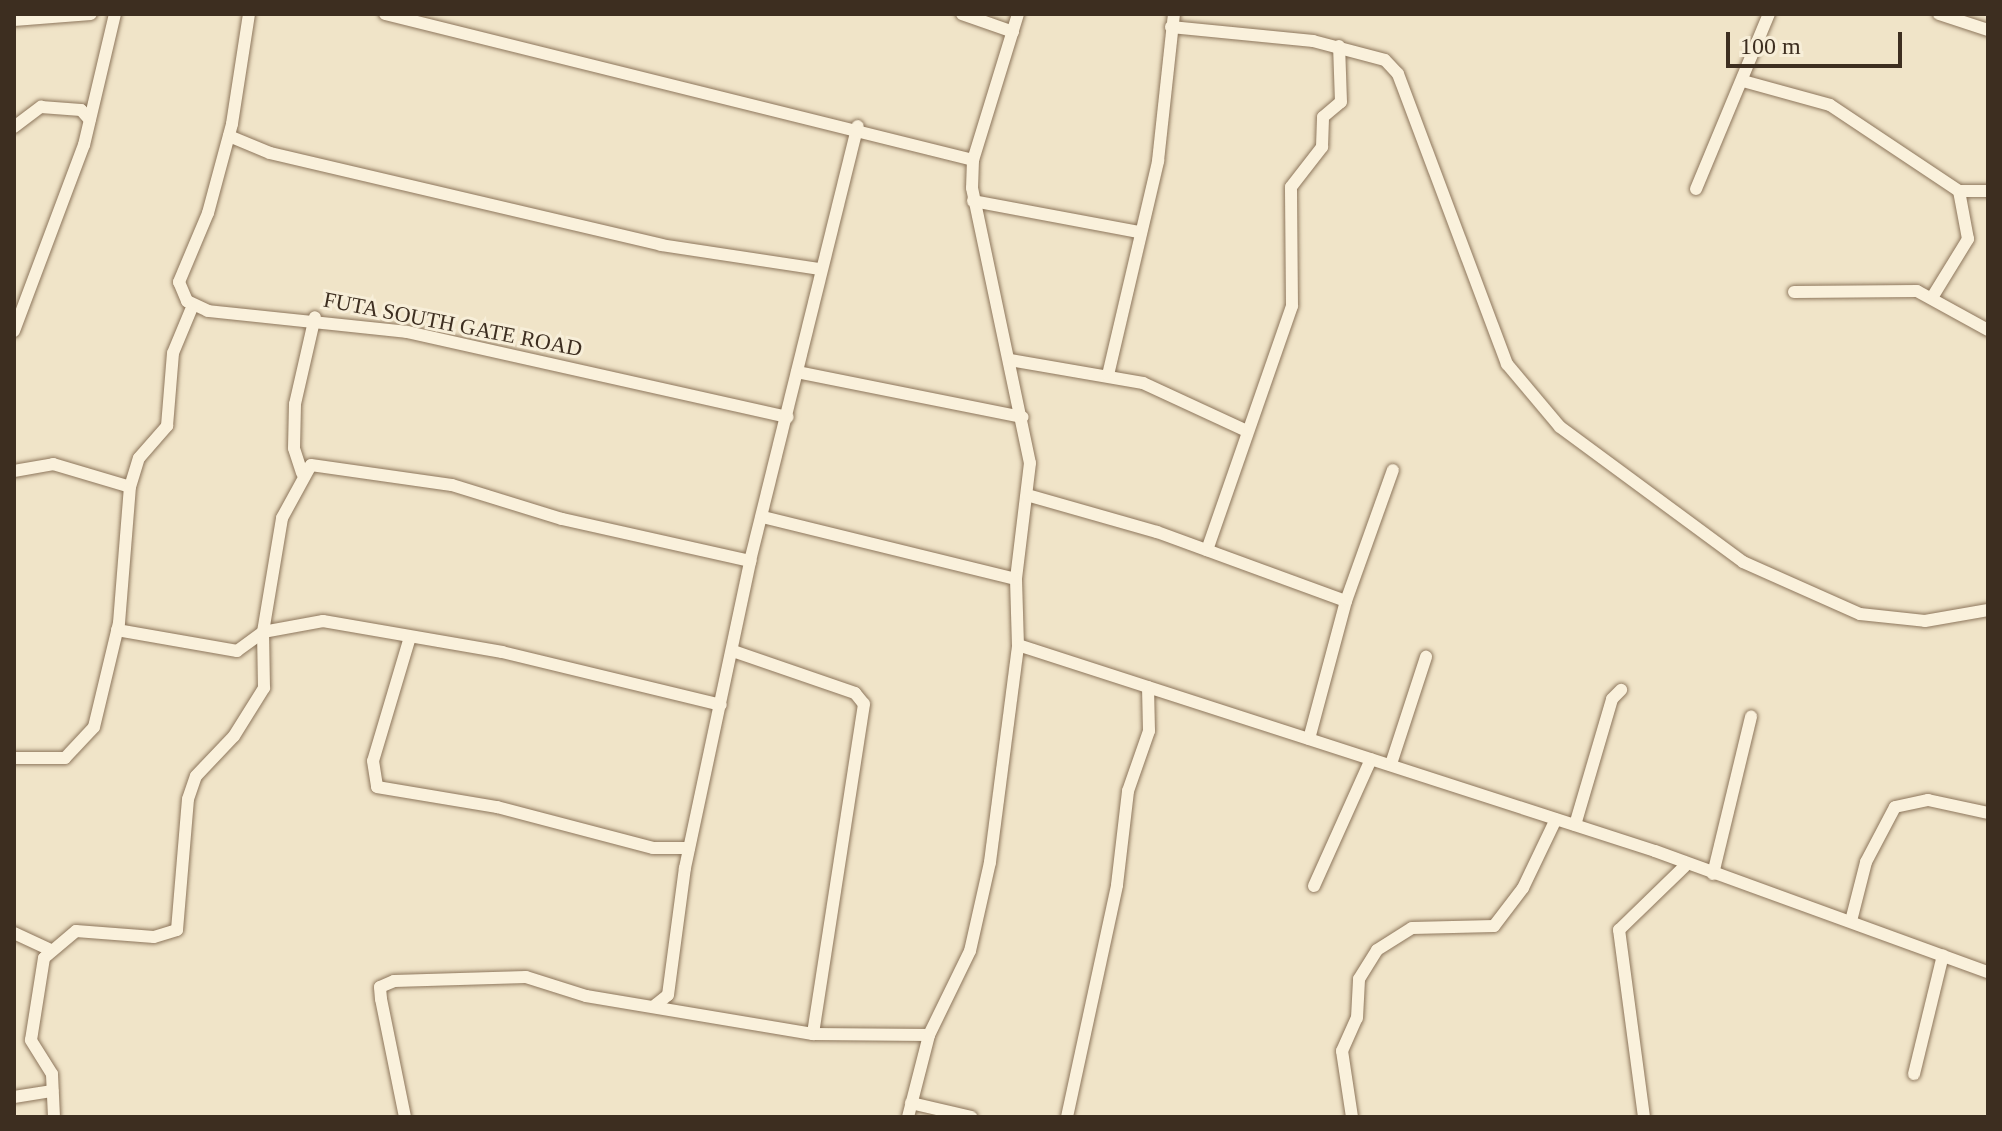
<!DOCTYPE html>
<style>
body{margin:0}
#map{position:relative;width:2002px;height:1131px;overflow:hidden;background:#f0e4c8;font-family:"Times New Roman",serif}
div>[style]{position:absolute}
.roads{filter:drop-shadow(0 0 2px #8d765c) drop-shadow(0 0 2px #8d765c)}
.minor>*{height:12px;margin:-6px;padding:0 6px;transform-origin:6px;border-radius:6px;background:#faf1dc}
span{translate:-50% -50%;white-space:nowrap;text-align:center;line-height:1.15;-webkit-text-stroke:6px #f7eed8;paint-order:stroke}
.street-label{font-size:22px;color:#3d2e20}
.frame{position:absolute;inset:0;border:16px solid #3d2e20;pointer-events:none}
.scale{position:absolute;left:1726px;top:32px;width:176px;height:36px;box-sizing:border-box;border:4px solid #3d2e20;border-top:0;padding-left:10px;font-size:24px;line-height:28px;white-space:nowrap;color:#3d2e20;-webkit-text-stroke:6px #f7eed8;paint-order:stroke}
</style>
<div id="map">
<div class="roads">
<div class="minor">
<div style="left:249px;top:14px;width:111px;rotate:98.8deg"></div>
<div style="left:232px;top:124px;width:92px;rotate:105.1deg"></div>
<div style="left:208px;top:213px;width:75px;rotate:112.8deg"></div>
<div style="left:179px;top:282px;width:21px;rotate:67deg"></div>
<div style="left:187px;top:301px;width:23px;rotate:25deg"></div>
<div style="left:208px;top:311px;width:200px;rotate:6deg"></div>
<div style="left:407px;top:332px;width:390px;rotate:12.6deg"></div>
<div style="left:385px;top:14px;width:606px;rotate:13.94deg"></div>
<div style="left:962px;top:14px;width:54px;rotate:19.4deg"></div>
<div style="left:1018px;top:14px;width:153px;rotate:107.1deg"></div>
<div style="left:973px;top:160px;width:28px;rotate:92deg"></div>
<div style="left:972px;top:188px;width:281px;rotate:78.1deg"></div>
<div style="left:1030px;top:463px;width:117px;rotate:96.9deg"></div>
<div style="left:1016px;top:579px;width:66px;rotate:88.3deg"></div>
<div style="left:1018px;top:645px;width:669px;rotate:17.92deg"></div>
<div style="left:1655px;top:851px;width:354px;rotate:20deg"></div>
<div style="left:1939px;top:14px;width:52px;rotate:18.1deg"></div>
<div style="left:14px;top:20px;width:77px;rotate:-4.5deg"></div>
<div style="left:1171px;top:27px;width:143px;rotate:5.6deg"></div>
<div style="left:1313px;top:41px;width:74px;rotate:14.8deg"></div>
<div style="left:1385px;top:60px;width:19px;rotate:47deg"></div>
<div style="left:1398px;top:74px;width:310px;rotate:69.4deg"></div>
<div style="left:1507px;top:364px;width:82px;rotate:49.9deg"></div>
<div style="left:1560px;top:427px;width:227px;rotate:36.4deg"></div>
<div style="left:1743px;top:562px;width:128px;rotate:24deg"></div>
<div style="left:1860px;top:614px;width:65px;rotate:6.1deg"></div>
<div style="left:1925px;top:621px;width:64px;rotate:-9.9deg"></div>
<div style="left:1743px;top:81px;width:90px;rotate:15.4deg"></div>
<div style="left:1830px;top:105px;width:155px;rotate:33.7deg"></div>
<div style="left:1959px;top:191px;width:29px"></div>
<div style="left:14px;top:127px;width:34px;rotate:-37deg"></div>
<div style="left:41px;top:107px;width:40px;rotate:4.3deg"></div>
<div style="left:81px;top:110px;width:13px;rotate:48deg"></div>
<div style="left:229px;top:136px;width:44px;rotate:22.5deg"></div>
<div style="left:270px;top:153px;width:402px;rotate:13.2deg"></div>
<div style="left:661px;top:245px;width:160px;rotate:8.6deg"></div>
<div style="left:1696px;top:189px;width:190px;rotate:-67.4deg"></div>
<div style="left:973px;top:201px;width:168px;rotate:10.6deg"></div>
<div style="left:1794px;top:292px;width:123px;rotate:-0.5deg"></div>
<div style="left:1917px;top:291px;width:81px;rotate:28.8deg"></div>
<div style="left:1933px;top:296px;width:67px;rotate:-58.4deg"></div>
<div style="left:1968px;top:239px;width:49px;rotate:-100.6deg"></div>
<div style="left:14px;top:331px;width:199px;rotate:-69.4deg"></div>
<div style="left:84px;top:145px;width:135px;rotate:-76.7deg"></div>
<div style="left:1010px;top:360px;width:135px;rotate:9.8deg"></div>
<div style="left:1143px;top:383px;width:115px;rotate:24.8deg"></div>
<div style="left:797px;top:372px;width:230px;rotate:11.3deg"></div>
<div style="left:1108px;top:375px;width:220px;rotate:-76.8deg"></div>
<div style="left:1158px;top:161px;width:148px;rotate:-83.8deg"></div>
<div style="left:14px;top:471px;width:40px;rotate:-10deg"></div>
<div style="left:53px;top:464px;width:80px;rotate:16.6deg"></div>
<div style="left:302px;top:473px;width:26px;rotate:-108deg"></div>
<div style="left:294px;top:448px;width:44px;rotate:-88.7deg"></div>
<div style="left:295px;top:404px;width:89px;rotate:-77.1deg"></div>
<div style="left:1027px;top:495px;width:135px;rotate:15.9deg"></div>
<div style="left:1157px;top:532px;width:201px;rotate:20.1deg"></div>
<div style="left:763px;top:517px;width:260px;rotate:13.8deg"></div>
<div style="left:1207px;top:550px;width:258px;rotate:-70.8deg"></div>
<div style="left:1292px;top:306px;width:119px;rotate:-90.5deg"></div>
<div style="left:1291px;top:187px;width:51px;rotate:-52.2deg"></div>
<div style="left:1322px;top:147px;width:30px;rotate:-88deg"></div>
<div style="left:1323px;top:117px;width:23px;rotate:-40deg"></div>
<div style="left:1341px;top:102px;width:56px;rotate:-92deg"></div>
<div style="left:117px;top:630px;width:122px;rotate:9.9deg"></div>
<div style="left:237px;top:651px;width:32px;rotate:-36deg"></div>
<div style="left:263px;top:632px;width:61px;rotate:-10.4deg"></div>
<div style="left:323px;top:621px;width:182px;rotate:9.8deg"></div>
<div style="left:502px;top:652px;width:225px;rotate:13.6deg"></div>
<div style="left:410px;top:637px;width:129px;rotate:106.6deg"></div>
<div style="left:373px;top:761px;width:26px;rotate:81deg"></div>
<div style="left:377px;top:787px;width:122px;rotate:9.5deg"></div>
<div style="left:497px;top:807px;width:161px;rotate:14.7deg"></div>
<div style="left:653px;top:848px;width:36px"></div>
<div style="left:733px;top:651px;width:129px;rotate:19deg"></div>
<div style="left:855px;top:693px;width:14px;rotate:51deg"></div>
<div style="left:864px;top:704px;width:334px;rotate:98.8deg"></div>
<div style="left:1309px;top:739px;width:143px;rotate:-75deg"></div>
<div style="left:1346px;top:601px;width:139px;rotate:-70.3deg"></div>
<div style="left:14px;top:758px;width:51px"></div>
<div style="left:65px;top:758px;width:42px;rotate:-46.9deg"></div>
<div style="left:94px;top:727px;width:107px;rotate:-76.5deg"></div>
<div style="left:119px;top:623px;width:136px;rotate:-85.4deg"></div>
<div style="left:130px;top:487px;width:30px;rotate:-73deg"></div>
<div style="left:139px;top:458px;width:43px;rotate:-48.8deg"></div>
<div style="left:167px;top:426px;width:73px;rotate:-85.3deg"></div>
<div style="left:173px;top:353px;width:52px;rotate:-67.4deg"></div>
<div style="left:1391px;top:764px;width:113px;rotate:-71.9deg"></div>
<div style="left:1575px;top:825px;width:131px;rotate:-73.6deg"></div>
<div style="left:1612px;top:699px;width:13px;rotate:-45deg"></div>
<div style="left:1713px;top:874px;width:162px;rotate:-76.4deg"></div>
<div style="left:1314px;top:886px;width:139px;rotate:-65.8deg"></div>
<div style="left:1851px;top:921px;width:61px;rotate:-75.7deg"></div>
<div style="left:1866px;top:862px;width:62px;rotate:-62.2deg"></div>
<div style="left:1895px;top:807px;width:34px;rotate:-12deg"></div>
<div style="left:1928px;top:800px;width:61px;rotate:12.2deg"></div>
<div style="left:14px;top:933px;width:38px;rotate:25deg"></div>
<div style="left:653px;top:1007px;width:19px;rotate:-39deg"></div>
<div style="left:668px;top:995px;width:128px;rotate:-82.4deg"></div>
<div style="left:685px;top:868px;width:314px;rotate:-78deg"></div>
<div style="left:750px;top:561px;width:448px;rotate:-76.1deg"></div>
<div style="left:1914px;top:1074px;width:122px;rotate:-76.3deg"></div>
<div style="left:14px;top:1097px;width:39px;rotate:-9deg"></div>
<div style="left:911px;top:1103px;width:62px;rotate:13.1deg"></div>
<div style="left:54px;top:1117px;width:43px;rotate:-92.7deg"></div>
<div style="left:52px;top:1074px;width:40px;rotate:-122deg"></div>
<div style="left:31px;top:1040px;width:83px;rotate:-81deg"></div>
<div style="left:44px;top:958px;width:42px;rotate:-40.2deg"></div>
<div style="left:76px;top:931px;width:78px;rotate:4.4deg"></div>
<div style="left:154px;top:937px;width:24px;rotate:-17deg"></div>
<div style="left:177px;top:930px;width:131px;rotate:-85.2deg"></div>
<div style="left:188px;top:799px;width:24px;rotate:-71deg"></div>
<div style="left:196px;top:776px;width:55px;rotate:-46.5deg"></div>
<div style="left:234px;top:736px;width:57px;rotate:-58deg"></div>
<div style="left:264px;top:688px;width:56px;rotate:-91deg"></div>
<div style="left:263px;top:632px;width:116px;rotate:-80.5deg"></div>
<div style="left:282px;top:518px;width:60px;rotate:-61.3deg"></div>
<div style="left:311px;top:465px;width:142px;rotate:8.1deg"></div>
<div style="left:452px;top:485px;width:115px;rotate:17.2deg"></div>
<div style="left:562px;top:519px;width:193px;rotate:12.6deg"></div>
<div style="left:405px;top:1117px;width:120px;rotate:-101.5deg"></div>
<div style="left:381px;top:999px;width:12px;rotate:-95deg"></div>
<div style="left:380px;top:987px;width:15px;rotate:-23deg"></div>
<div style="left:394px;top:981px;width:132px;rotate:-1.7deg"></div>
<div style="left:526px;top:977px;width:63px;rotate:17.6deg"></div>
<div style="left:586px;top:996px;width:230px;rotate:9.5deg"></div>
<div style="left:813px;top:1034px;width:116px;rotate:0.5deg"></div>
<div style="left:908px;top:1117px;width:85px;rotate:-75.6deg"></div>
<div style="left:929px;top:1035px;width:93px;rotate:-64deg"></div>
<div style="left:970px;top:951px;width:91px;rotate:-77.3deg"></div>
<div style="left:990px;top:862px;width:219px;rotate:-82.6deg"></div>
<div style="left:1067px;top:1117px;width:237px;rotate:-77.8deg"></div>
<div style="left:1117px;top:885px;width:95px;rotate:-83.3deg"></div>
<div style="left:1128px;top:791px;width:64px;rotate:-70.7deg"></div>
<div style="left:1149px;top:731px;width:44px;rotate:-91.3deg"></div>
<div style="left:1352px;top:1117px;width:67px;rotate:-98.6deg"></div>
<div style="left:1342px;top:1051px;width:36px;rotate:-66deg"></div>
<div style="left:1357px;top:1018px;width:39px;rotate:-87deg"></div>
<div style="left:1359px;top:979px;width:34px;rotate:-58deg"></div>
<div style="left:1377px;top:950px;width:41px;rotate:-32.2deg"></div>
<div style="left:1412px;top:928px;width:82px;rotate:-1.4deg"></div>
<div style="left:1494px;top:926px;width:48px;rotate:-52.7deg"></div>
<div style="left:1523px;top:888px;width:76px;rotate:-64.4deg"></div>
<div style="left:1644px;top:1117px;width:189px;rotate:-97.6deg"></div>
<div style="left:1619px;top:930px;width:91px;rotate:-44.1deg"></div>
</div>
</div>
<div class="street-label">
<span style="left:453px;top:324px;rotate:11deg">FUTA SOUTH GATE ROAD</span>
</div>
<div class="frame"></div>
<div class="scale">100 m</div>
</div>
